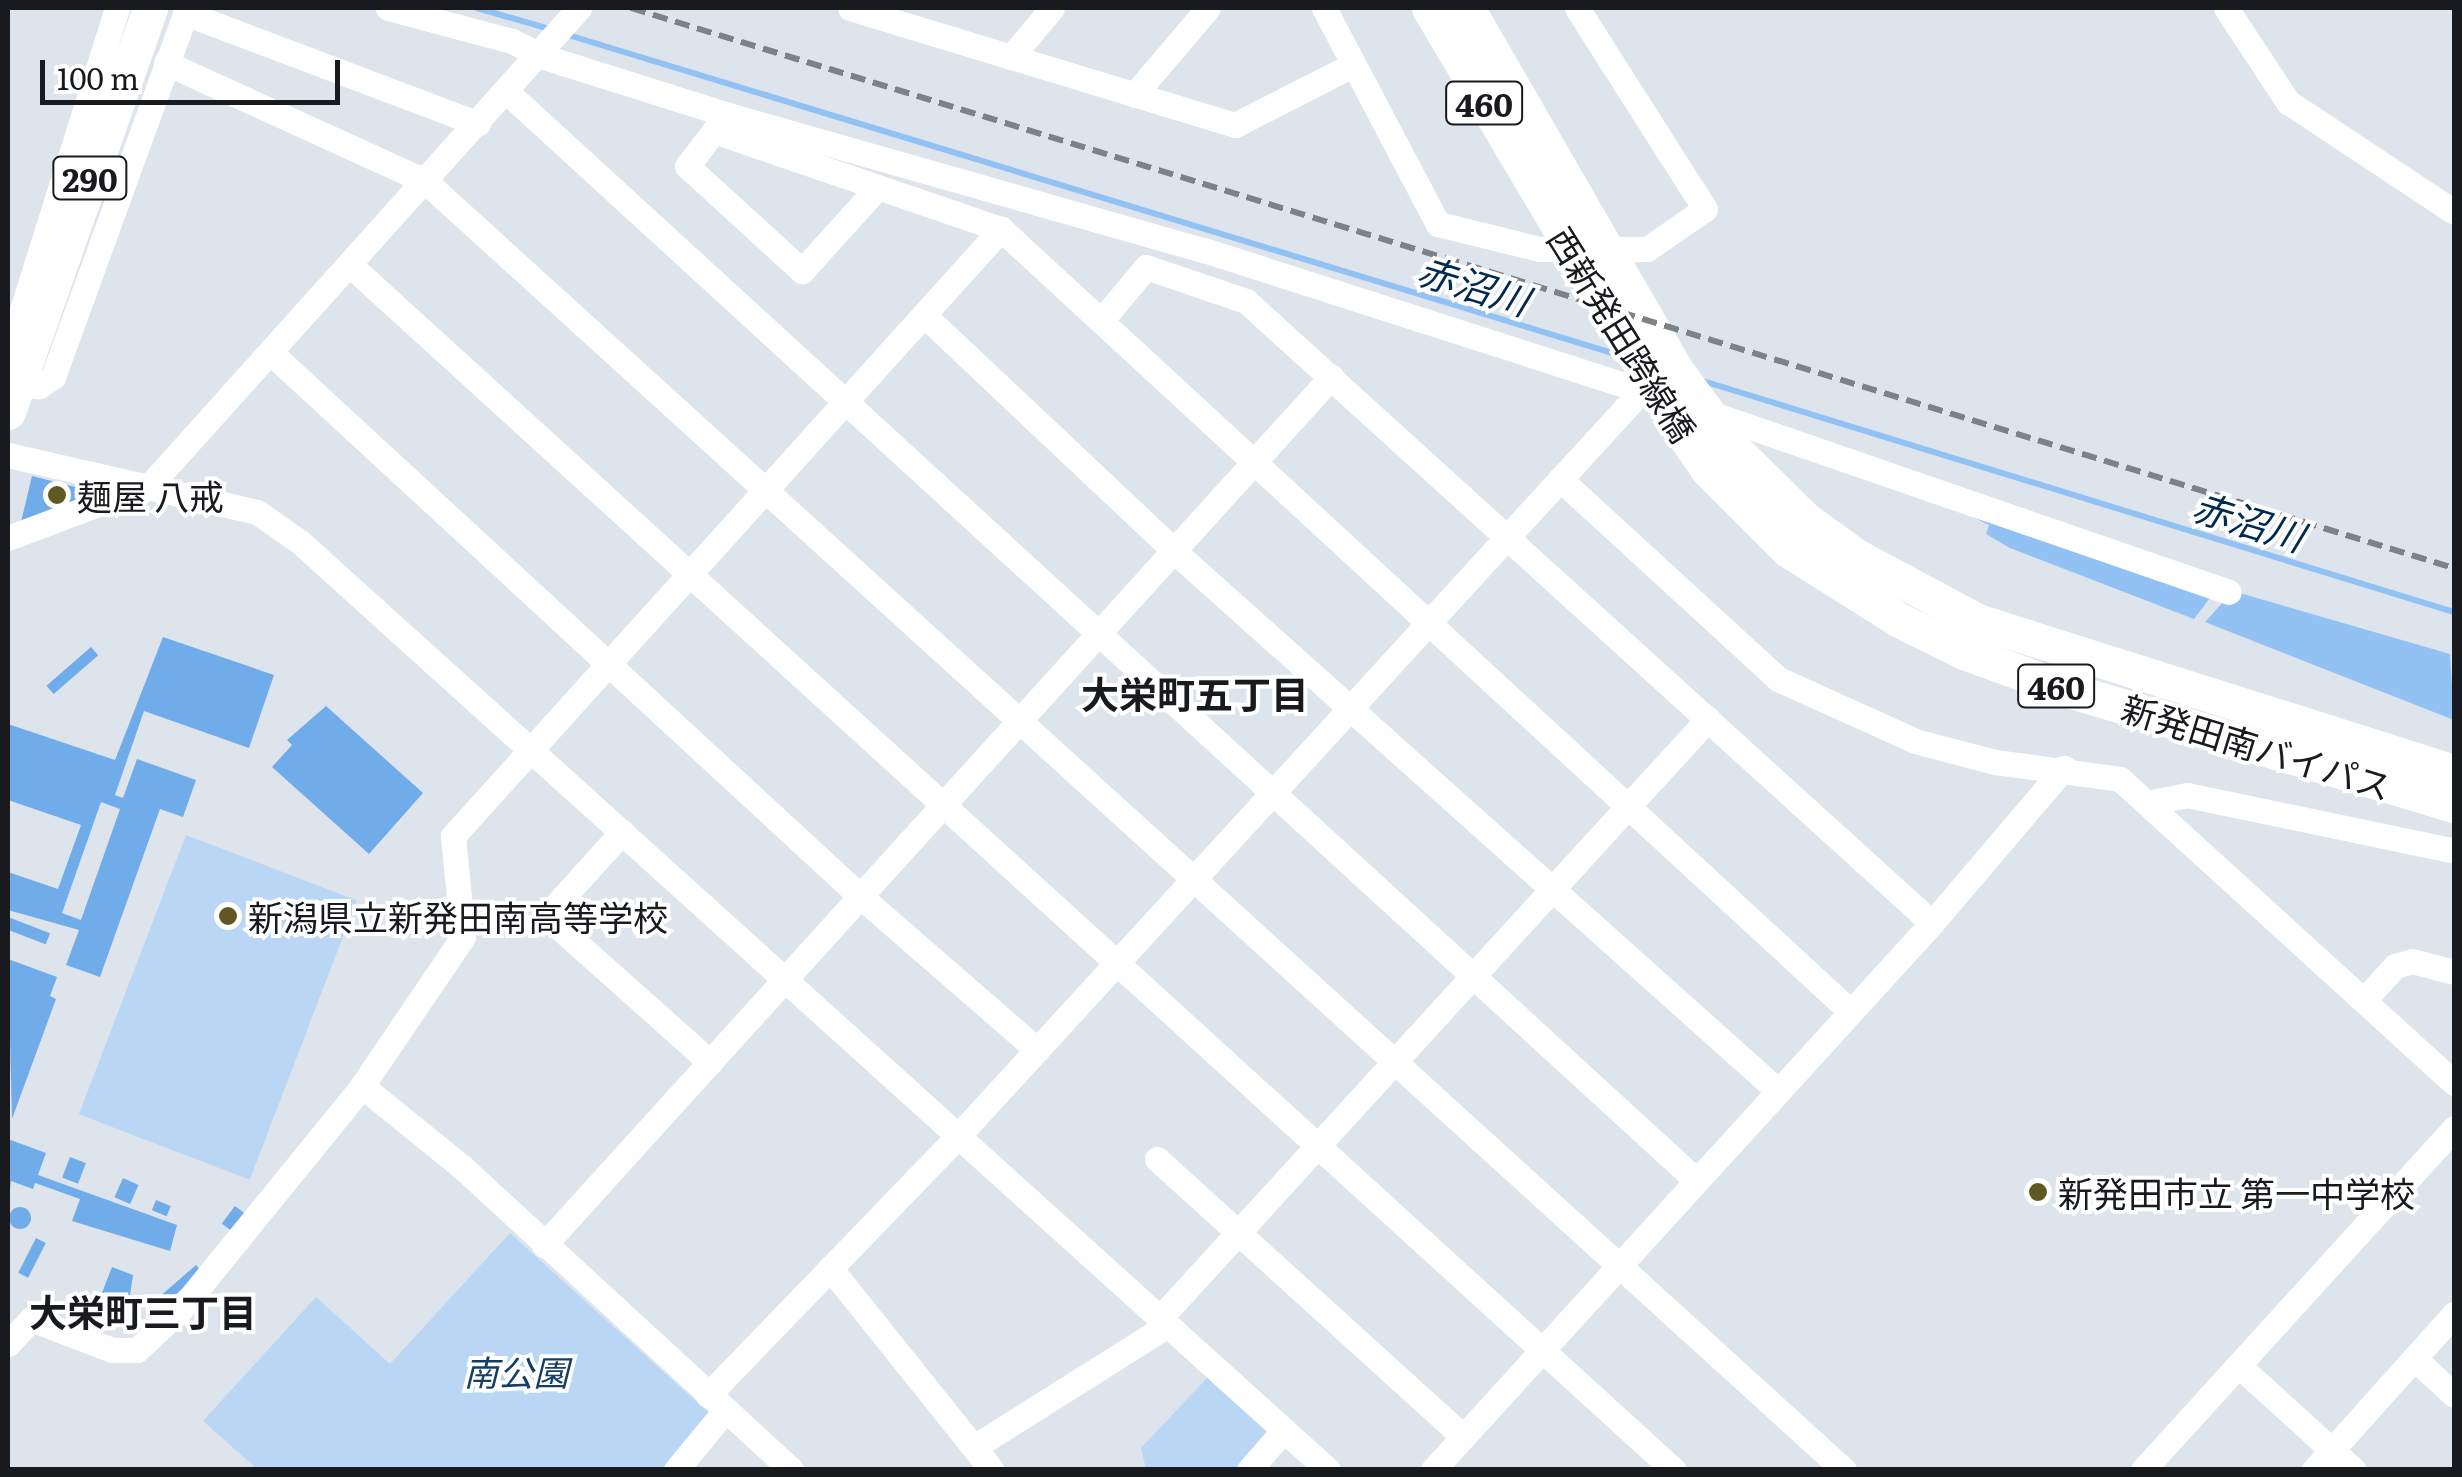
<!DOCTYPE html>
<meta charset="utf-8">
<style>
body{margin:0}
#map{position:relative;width:2462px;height:1477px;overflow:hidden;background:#dde4ec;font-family:Literata,"Noto Sans JP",serif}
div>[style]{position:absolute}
.green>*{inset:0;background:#bad6f5;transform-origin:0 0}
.water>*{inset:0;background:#92c2f4}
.stream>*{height:6px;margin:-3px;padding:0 3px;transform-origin:3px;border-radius:3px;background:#92c2f4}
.building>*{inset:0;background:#70acea;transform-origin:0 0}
.round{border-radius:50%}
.minor>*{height:25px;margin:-12.5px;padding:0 12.5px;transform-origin:12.5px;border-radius:12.5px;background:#fff}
.highway>*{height:35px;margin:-17.5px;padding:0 17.5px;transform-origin:17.5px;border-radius:17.5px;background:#fff}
.rail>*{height:6px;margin-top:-3px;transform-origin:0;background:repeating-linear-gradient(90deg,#7d8287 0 15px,transparent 0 23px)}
.dots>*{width:28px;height:28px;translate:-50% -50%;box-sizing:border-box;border:5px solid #fff;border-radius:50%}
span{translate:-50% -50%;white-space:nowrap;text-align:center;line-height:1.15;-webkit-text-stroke:8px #fff;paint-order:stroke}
.shield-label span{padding:2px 8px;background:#fff;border:2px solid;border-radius:8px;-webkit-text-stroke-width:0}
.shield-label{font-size:32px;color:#181a1d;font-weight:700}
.street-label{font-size:35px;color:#181a1d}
.poi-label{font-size:35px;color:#181a1d}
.left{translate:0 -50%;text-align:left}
.park-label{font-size:35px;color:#133e66;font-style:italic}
.water-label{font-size:38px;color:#002b51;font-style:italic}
.neighbourhood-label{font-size:38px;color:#181a1d;font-weight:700}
.frame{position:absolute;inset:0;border:10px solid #181a1d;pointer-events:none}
.scale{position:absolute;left:40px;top:60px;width:300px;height:45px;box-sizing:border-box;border:5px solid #181a1d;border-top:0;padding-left:12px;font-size:30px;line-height:35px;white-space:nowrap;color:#181a1d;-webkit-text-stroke:8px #fff;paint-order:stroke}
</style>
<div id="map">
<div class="green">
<div style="left:186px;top:835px;width:183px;height:299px;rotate:21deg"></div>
<div style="clip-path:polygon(510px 1233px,711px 1415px,661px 1470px,257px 1469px,203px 1421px,316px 1297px,390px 1364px)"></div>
<div style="clip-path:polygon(1208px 1377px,1273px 1433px,1241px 1469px,1146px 1469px,1141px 1448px)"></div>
</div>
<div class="water">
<div style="clip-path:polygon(1959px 510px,2216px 590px,2194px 619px,2010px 548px,1986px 534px,1989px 525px)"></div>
<div style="clip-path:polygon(2233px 591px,2450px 654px,2454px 720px,2205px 622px)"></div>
</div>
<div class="stream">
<div style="left:477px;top:8px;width:79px;rotate:16.1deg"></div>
<div style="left:565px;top:34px;width:1102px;rotate:16.94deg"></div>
<div style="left:1703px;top:381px;width:786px;rotate:17.1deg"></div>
</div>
<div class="building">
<div style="clip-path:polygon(32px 476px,87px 490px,85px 500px,21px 522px)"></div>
<div style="clip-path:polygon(evenodd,163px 637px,274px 675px,249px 748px,144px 711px,115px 795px,123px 798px,137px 759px,196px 780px,183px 817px,160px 809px,100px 977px,66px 965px,79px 930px,8px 910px,8px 872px,58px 889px,81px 825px,8px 800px,8px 724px,115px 760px,163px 637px,101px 802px,120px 809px,81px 920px,62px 913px,101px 802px)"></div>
<div style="left:91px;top:647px;width:11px;height:59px;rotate:49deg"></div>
<div style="clip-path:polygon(326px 706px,423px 793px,369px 854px,272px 767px,292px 745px,287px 740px)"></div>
<div style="left:8px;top:917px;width:45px;height:12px;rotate:21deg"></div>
<div style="clip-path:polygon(8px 959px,57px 977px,50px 996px,56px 999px,12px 1119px)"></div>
<div style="clip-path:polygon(8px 1139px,46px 1153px,38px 1175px,177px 1225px,170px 1251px,72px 1221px,80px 1199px,35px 1183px,33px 1189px,11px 1181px,8px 1204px)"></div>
<div style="left:70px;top:1157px;width:17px;height:22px;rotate:21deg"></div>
<div style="left:123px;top:1178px;width:17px;height:21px;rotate:24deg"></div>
<div style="left:156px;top:1200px;width:16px;height:11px;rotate:22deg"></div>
<div style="left:235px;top:1206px;width:15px;height:22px;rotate:37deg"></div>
<div class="round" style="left:9px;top:1207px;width:22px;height:22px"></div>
<div style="left:36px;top:1238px;width:11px;height:39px;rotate:27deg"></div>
<div style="left:196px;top:1265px;width:9px;height:61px;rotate:49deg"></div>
<div style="clip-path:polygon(112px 1267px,133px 1275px,127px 1315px,98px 1303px)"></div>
</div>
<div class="minor">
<div style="left:388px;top:8px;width:128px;rotate:14.9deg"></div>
<div style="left:512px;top:41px;width:33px;rotate:27deg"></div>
<div style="left:541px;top:56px;width:193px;rotate:17.5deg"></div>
<div style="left:725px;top:114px;width:498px;rotate:15.9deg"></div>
<div style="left:1204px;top:250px;width:485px;rotate:17.8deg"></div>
<div style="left:850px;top:8px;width:402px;rotate:16.9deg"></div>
<div style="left:1235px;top:125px;width:131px;rotate:-27.1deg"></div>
<div style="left:1324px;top:8px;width:244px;rotate:62.2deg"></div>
<div style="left:1438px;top:224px;width:105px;rotate:13.8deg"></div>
<div style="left:1540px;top:249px;width:107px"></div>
<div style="left:1647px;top:249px;width:70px;rotate:-34.6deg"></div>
<div style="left:1705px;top:209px;width:238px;rotate:-122.5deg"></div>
<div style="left:2226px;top:8px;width:113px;rotate:56.6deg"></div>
<div style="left:2288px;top:102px;width:199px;rotate:33.5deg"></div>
<div style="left:185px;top:13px;width:313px;rotate:20.7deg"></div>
<div style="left:1011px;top:57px;width:64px;rotate:-50.1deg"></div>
<div style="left:166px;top:63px;width:285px;rotate:24.5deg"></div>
<div style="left:425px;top:181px;width:1917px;rotate:42.25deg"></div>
<div style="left:508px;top:93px;width:1609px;rotate:42.46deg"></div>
<div style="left:1134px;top:95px;width:114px;rotate:-49.6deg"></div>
<div style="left:725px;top:114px;width:20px;rotate:123deg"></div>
<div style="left:714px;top:131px;width:303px;rotate:18.9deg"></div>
<div style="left:1001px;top:229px;width:1154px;rotate:42.65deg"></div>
<div style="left:714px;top:131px;width:44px;rotate:127.6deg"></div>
<div style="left:687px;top:166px;width:156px;rotate:42.4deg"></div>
<div style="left:802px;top:271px;width:113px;rotate:-47.9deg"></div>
<div style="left:350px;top:265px;width:1790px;rotate:42.31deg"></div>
<div style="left:924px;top:315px;width:344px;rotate:43.3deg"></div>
<div style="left:1174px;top:551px;width:809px;rotate:41.79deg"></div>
<div style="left:1101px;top:321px;width:70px;rotate:-50.2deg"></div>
<div style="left:1146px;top:267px;width:106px;rotate:18.8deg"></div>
<div style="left:1246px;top:301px;width:926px;rotate:42.2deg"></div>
<div style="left:270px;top:352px;width:803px;rotate:42.68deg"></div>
<div style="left:860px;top:896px;width:235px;rotate:41deg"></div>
<div style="left:8px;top:354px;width:363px;rotate:-72.5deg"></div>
<div style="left:8px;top:383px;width:31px;rotate:6deg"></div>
<div style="left:39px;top:386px;width:17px;rotate:-33deg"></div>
<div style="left:53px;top:377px;width:393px;rotate:-70deg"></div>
<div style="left:1704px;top:411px;width:555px;rotate:19.02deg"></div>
<div style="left:8px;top:455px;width:255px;rotate:12.9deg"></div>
<div style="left:257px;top:512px;width:52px;rotate:34.9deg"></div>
<div style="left:300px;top:542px;width:1385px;rotate:42.07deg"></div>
<div style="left:1560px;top:479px;width:296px;rotate:42.5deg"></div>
<div style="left:1778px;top:679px;width:150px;rotate:24.3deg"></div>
<div style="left:1915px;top:741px;width:83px;rotate:14.7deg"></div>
<div style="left:1995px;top:762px;width:126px;rotate:7.7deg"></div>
<div style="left:2120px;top:779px;width:452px;rotate:42.3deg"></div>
<div style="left:8px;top:538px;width:153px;rotate:-20.7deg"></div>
<div style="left:151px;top:484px;width:640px;rotate:-48.04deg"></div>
<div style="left:2147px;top:803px;width:41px;rotate:-11.3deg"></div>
<div style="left:2187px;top:795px;width:273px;rotate:11.8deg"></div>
<div style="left:622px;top:832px;width:113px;rotate:132.1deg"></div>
<div style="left:546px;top:916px;width:220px;rotate:41.7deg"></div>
<div style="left:2364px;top:1000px;width:46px;rotate:-47.6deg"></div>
<div style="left:2395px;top:966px;width:18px;rotate:-16deg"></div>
<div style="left:2412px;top:961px;width:43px;rotate:14.7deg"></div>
<div style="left:362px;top:1086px;width:129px;rotate:39deg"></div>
<div style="left:462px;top:1167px;width:447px;rotate:42.6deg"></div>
<div style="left:1157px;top:1159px;width:413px;rotate:42.2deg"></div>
<div style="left:544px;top:1245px;width:1172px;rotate:-47.8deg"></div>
<div style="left:830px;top:1268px;width:259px;rotate:51.3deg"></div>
<div style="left:1160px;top:1318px;width:812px;rotate:-47.55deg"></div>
<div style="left:8px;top:1344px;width:34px;rotate:-47deg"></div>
<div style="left:31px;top:1319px;width:87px;rotate:20.9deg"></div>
<div style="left:112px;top:1350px;width:25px"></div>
<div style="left:137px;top:1350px;width:60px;rotate:-43deg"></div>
<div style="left:181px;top:1309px;width:287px;rotate:-50.9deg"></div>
<div style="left:362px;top:1086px;width:180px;rotate:-55.9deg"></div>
<div style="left:463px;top:937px;width:101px;rotate:-95.7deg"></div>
<div style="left:453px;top:836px;width:818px;rotate:-47.92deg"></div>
<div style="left:2414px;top:1358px;width:54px;rotate:42.8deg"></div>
<div style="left:2238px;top:1365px;width:156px;rotate:42.2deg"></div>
<div style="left:708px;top:1395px;width:360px;rotate:-46deg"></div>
<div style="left:958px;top:1136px;width:1012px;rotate:-47.48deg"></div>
<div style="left:974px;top:1447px;width:229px;rotate:-32.2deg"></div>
<div style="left:676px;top:1470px;width:74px;rotate:-50.5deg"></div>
<div style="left:1249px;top:1470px;width:53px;rotate:-48.8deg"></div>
<div style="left:1433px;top:1470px;width:740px;rotate:-47.63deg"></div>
<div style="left:1932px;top:923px;width:204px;rotate:-49.6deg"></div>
<div style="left:2143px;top:1470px;width:462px;rotate:-47.7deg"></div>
<div style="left:2314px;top:1470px;width:210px;rotate:-48.1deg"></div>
</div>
<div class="highway">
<div style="left:1429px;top:8px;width:478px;rotate:59.3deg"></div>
<div style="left:1673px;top:419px;width:62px;rotate:55.5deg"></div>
<div style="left:1708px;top:470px;width:113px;rotate:45deg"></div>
<div style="left:1788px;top:550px;width:131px;rotate:32.2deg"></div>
<div style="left:1899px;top:620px;width:72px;rotate:26.2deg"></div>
<div style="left:1964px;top:652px;width:111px;rotate:20.1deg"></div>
<div style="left:2068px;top:690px;width:403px;rotate:16.6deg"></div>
<div style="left:1467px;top:8px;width:414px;rotate:60deg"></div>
<div style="left:1674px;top:367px;width:103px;rotate:53.7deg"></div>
<div style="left:1735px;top:450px;width:98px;rotate:44.6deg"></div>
<div style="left:1805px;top:519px;width:63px;rotate:36deg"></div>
<div style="left:1856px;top:556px;width:137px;rotate:28.2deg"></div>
<div style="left:1977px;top:621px;width:500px;rotate:17.57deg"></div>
<div style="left:8px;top:412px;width:428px;rotate:-70.6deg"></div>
</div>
<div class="rail">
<div style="left:631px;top:8px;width:1907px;rotate:17.08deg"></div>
</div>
<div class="dots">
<div style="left:57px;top:495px;background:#605824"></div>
<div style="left:228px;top:916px;background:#605824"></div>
<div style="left:2038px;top:1192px;background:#605824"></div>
</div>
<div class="shield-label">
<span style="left:1484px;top:103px">460</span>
<span style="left:90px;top:178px">290</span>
<span style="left:2056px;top:686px">460</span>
</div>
<div class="street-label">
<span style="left:1623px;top:334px;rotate:58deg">西新発田跨線橋</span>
<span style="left:2257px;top:746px;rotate:17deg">新発田南バイパス</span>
</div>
<div class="poi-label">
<span class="left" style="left:77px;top:495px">麺屋 八戒</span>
<span class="left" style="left:248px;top:916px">新潟県立新発田南高等学校</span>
<span class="left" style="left:2058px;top:1192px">新発田市立 第一中学校</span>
</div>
<div class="park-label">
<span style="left:516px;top:1371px">南公園</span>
</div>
<div class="water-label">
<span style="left:1474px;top:284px;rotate:17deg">赤沼川</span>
<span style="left:2249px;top:520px;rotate:17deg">赤沼川</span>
</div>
<div class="neighbourhood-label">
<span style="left:1195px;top:693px">大栄町五丁目</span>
<span style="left:143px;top:1311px">大栄町三丁目</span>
</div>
<div class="frame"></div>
<div class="scale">100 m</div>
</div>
